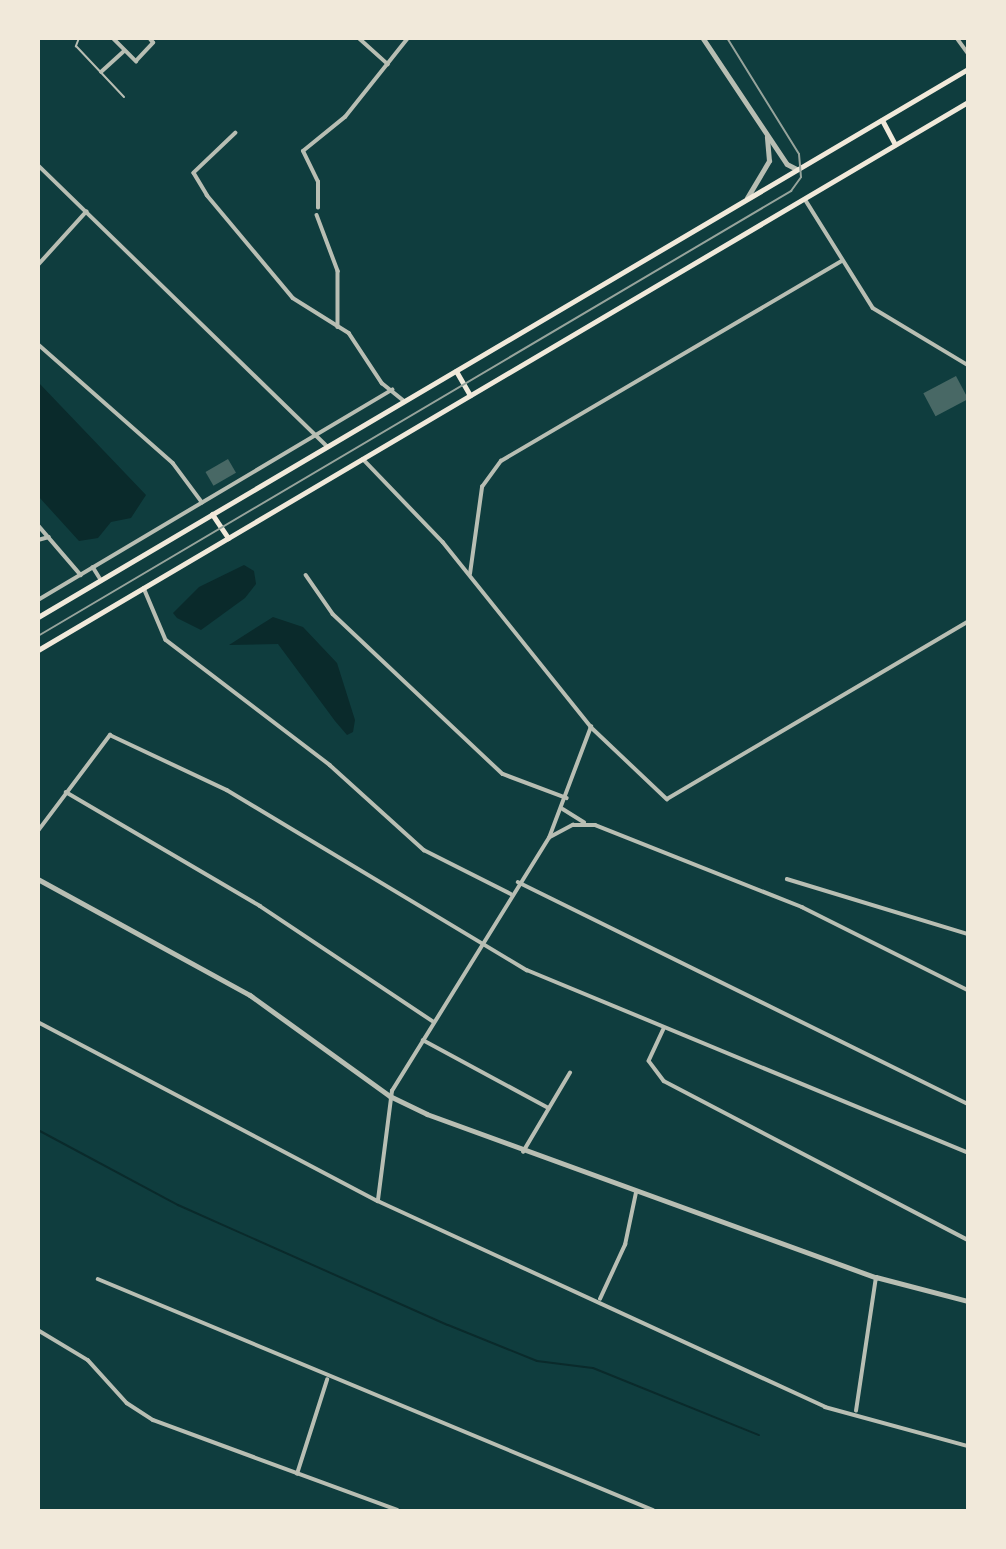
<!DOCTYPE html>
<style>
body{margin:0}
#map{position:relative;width:1006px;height:1549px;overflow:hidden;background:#0f3d3e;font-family:Helvetica,sans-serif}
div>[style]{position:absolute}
.water>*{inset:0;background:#0a2a2b}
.stream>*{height:2px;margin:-1px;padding:0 1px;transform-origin:1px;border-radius:1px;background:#0a2a2b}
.building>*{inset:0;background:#486865;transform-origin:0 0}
.service>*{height:2px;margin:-1px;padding:0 1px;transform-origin:1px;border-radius:1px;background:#b8beb3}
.minor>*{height:3.5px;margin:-1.75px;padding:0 1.75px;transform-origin:1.75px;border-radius:1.75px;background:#b8beb3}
.tertiary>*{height:4.5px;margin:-2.25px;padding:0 2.25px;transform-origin:2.25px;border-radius:2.25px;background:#b8beb3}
.trunk>*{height:5px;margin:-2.5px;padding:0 2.5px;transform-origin:2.5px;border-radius:2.5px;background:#f1e9da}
.tram>*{height:2px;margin:-1px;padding:0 1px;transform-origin:1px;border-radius:1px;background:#97a49c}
span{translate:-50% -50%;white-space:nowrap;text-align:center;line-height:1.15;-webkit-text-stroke:5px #f1e9da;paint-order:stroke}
.frame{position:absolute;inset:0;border:40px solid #f1e9da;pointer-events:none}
</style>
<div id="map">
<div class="water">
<div style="clip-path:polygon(38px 382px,146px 495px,131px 518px,111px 522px,98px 538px,79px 541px,39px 497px)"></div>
<div style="clip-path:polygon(244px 565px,254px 571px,256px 584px,245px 598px,201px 630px,177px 618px,173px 613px,199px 587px)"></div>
<div style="clip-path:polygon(273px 617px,303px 627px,337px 663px,355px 720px,353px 732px,347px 735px,335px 721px,278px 644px,229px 645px)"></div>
</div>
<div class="stream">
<div style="left:38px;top:1130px;width:159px;rotate:28.2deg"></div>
<div style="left:178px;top:1205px;width:295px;rotate:24deg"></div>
<div style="left:448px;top:1325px;width:96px;rotate:22deg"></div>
<div style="left:537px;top:1361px;width:56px;rotate:7.1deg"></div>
<div style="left:593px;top:1368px;width:179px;rotate:22deg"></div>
</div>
<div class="building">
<div style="left:956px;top:376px;width:26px;height:37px;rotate:62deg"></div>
<div style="left:228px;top:459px;width:16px;height:26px;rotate:60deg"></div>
</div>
<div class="service">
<div style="left:79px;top:38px;width:9px;rotate:111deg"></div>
<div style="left:76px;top:46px;width:70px;rotate:46.7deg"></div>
</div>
<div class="minor">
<div style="left:113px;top:38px;width:33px;rotate:45deg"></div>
<div style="left:136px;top:61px;width:25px;rotate:-47deg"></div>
<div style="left:153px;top:43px;width:6px;rotate:-129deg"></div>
<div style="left:359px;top:38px;width:39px;rotate:42deg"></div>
<div style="left:957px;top:38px;width:19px;rotate:54deg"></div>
<div style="left:101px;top:72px;width:31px;rotate:-42deg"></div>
<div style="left:236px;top:133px;width:58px;rotate:136.4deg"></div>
<div style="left:194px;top:173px;width:26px;rotate:59deg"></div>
<div style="left:207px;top:195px;width:134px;rotate:50.1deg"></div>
<div style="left:293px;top:298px;width:66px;rotate:32deg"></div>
<div style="left:349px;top:333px;width:60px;rotate:56.6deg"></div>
<div style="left:382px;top:383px;width:28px;rotate:39deg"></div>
<div style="left:38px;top:165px;width:403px;rotate:44.2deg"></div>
<div style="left:805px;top:199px;width:128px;rotate:58deg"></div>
<div style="left:873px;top:308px;width:111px;rotate:31deg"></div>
<div style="left:318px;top:208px;width:26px;rotate:-90deg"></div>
<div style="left:318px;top:182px;width:34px;rotate:-116deg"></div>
<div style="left:303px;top:151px;width:54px;rotate:-39deg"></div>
<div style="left:345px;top:117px;width:101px;rotate:-51.4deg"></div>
<div style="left:317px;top:215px;width:60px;rotate:69.4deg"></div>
<div style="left:338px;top:271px;width:56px;rotate:90deg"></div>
<div style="left:38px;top:265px;width:72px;rotate:-47.8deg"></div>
<div style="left:38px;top:344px;width:180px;rotate:41.4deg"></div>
<div style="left:173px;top:463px;width:49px;rotate:53.4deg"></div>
<div style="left:363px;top:459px;width:115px;rotate:46.1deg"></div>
<div style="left:443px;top:542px;width:237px;rotate:51.3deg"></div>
<div style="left:591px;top:727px;width:105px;rotate:43.5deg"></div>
<div style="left:667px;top:799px;width:349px;rotate:-30.5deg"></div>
<div style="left:38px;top:525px;width:66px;rotate:49.3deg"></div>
<div style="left:38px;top:540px;width:11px;rotate:-15deg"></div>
<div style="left:93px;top:567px;width:15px;rotate:58deg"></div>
<div style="left:470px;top:574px;width:88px;rotate:-82.1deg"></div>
<div style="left:482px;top:487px;width:32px;rotate:-54deg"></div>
<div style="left:501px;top:461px;width:395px;rotate:-30.4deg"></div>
<div style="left:306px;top:575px;width:47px;rotate:55.3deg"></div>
<div style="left:333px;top:614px;width:233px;rotate:43.3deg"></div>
<div style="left:503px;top:774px;width:68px;rotate:20.6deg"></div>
<div style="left:144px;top:588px;width:56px;rotate:67.1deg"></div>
<div style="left:166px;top:640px;width:206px;rotate:37.3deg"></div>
<div style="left:330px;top:765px;width:127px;rotate:42.1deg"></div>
<div style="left:424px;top:850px;width:97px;rotate:26.8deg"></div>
<div style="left:38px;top:600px;width:412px;rotate:-30.7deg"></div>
<div style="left:66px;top:792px;width:225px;rotate:30.4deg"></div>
<div style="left:260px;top:906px;width:209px;rotate:33.7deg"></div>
<div style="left:563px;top:809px;width:25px;rotate:32deg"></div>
<div style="left:38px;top:831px;width:120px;rotate:-53.1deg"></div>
<div style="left:110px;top:735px;width:129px;rotate:25.2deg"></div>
<div style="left:227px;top:790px;width:350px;rotate:31deg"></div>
<div style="left:527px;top:970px;width:477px;rotate:22.5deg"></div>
<div style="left:550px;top:837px;width:26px;rotate:-28deg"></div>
<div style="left:573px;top:825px;width:22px"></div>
<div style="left:595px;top:825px;width:223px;rotate:21.6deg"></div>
<div style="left:802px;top:907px;width:186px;rotate:26.6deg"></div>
<div style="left:787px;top:879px;width:189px;rotate:16.9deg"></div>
<div style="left:518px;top:882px;width:502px;rotate:26.26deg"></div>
<div style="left:38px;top:1022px;width:384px;rotate:27.8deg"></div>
<div style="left:378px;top:1201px;width:492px;rotate:24.7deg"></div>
<div style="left:825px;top:1407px;width:148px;rotate:15.3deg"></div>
<div style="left:664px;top:1029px;width:35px;rotate:115deg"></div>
<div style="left:649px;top:1061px;width:25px;rotate:53deg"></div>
<div style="left:664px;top:1081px;width:343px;rotate:27.6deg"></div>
<div style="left:423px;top:1040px;width:143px;rotate:28.4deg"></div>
<div style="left:523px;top:1152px;width:92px;rotate:-59.3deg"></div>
<div style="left:378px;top:1200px;width:110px;rotate:-82.7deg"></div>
<div style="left:392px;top:1091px;width:298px;rotate:-58.2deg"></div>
<div style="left:549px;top:838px;width:119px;rotate:-69.3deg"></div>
<div style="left:98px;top:1279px;width:601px;rotate:22.6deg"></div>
<div style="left:600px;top:1299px;width:60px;rotate:-65.2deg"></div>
<div style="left:625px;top:1245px;width:53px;rotate:-78.1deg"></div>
<div style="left:38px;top:1330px;width:58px;rotate:31deg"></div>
<div style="left:88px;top:1360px;width:58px;rotate:47.8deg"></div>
<div style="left:127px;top:1403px;width:31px;rotate:33deg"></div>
<div style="left:153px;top:1420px;width:260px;rotate:20.2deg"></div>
<div style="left:856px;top:1411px;width:135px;rotate:-81.5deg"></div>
<div style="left:297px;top:1474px;width:99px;rotate:-72.3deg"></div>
</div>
<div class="tertiary">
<div style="left:703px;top:38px;width:151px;rotate:56.3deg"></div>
<div style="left:787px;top:164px;width:11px;rotate:27deg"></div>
<div style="left:747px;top:198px;width:43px;rotate:-59.3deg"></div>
<div style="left:769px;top:161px;width:24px;rotate:-95deg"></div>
<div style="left:38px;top:879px;width:242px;rotate:28.7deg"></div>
<div style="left:250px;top:995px;width:173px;rotate:35.8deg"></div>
<div style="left:390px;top:1096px;width:41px;rotate:25.9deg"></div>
<div style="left:427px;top:1114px;width:478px;rotate:20deg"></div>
<div style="left:876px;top:1277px;width:95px;rotate:14.6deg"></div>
</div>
<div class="trunk">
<div style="left:882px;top:120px;width:27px;rotate:62deg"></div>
<div style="left:456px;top:371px;width:28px;rotate:60deg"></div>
<div style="left:212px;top:514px;width:29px;rotate:56deg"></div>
<div style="left:38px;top:617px;width:1079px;rotate:-30.51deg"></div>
<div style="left:38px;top:650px;width:1079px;rotate:-30.51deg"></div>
</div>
<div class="tram">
<div style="left:38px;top:636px;width:875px;rotate:-30.58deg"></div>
<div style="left:791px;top:191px;width:17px;rotate:-54deg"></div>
<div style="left:801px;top:177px;width:23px;rotate:-95deg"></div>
<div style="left:799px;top:154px;width:137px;rotate:-121.8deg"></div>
</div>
<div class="frame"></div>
</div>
